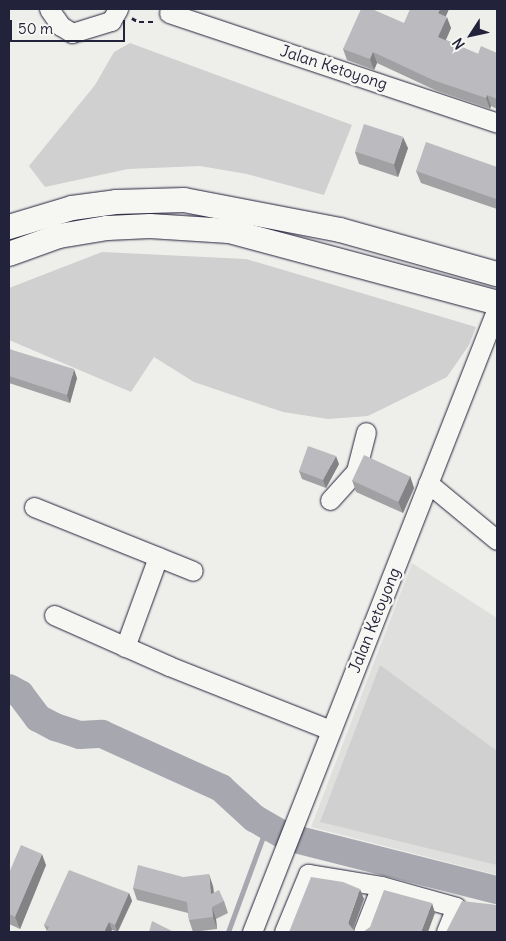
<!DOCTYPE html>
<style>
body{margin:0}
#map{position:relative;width:506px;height:941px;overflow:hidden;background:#eeeeeb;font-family:Delius,sans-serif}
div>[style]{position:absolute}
.built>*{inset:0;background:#dfdfde}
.green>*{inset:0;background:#d0d0d1}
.stream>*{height:4.5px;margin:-2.25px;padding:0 2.25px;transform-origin:2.25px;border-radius:2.25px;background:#a7a7af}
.river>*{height:28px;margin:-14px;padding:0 14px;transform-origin:14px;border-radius:14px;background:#a7a7af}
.path>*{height:2.5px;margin-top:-1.25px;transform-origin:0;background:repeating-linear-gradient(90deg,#22223b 0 5px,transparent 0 9px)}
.roads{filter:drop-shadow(0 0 1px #22223b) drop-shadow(0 0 1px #22223b)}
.minor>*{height:19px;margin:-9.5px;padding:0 9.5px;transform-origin:9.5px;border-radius:9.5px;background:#f6f6f2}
.major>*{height:24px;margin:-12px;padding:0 12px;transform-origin:12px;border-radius:12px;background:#f6f6f2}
.wall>*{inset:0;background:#a1a1a4}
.shaded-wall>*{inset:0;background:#838386}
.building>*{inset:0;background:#bbbbbf;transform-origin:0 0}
span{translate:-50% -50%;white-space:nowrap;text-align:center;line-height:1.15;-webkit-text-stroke:5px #f6f6f2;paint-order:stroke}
.street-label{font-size:16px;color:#22223b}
.frame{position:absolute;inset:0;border:10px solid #22223b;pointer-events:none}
.north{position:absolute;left:446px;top:10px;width:50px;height:50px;-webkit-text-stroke:4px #f6f6f2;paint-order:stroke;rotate:235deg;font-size:14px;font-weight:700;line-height:20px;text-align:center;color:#22223b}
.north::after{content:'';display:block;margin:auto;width:18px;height:22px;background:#22223b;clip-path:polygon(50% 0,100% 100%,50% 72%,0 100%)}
.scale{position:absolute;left:10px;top:20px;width:115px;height:22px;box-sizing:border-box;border:2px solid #22223b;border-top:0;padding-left:6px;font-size:15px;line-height:18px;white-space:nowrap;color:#22223b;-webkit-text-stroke:4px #f6f6f2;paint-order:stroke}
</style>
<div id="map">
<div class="built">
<div style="clip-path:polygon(412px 563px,497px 618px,497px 875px,311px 827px)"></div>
</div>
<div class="green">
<div style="clip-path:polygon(130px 43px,352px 125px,324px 195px,247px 174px,200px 166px,128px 169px,45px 187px,29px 166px,95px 85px,114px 52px)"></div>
<div style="clip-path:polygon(102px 252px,246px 259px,476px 327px,469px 345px,447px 377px,368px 416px,328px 419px,283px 412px,194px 382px,154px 357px,131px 392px,9px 340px,9px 288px)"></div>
<div style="clip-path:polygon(380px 665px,497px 751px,497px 865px,320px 822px)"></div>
</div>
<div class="stream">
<div style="left:228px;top:932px;width:113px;rotate:-69.8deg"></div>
</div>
<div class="river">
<div style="left:9px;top:688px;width:13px;rotate:29deg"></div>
<div style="left:20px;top:694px;width:30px;rotate:53deg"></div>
<div style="left:38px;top:718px;width:19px;rotate:28deg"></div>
<div style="left:55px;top:727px;width:26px;rotate:18deg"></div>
<div style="left:80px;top:735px;width:22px;rotate:-3deg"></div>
<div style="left:102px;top:734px;width:131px;rotate:24.4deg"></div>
<div style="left:221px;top:788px;width:45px;rotate:42.3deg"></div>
<div style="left:254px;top:818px;width:38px;rotate:30deg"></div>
<div style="left:287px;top:837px;width:217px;rotate:14.2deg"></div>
</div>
<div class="path">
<div style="left:132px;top:18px;width:8px;rotate:30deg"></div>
<div style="left:139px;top:22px;width:16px"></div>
</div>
<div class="roads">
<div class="minor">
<div style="left:49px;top:9px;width:21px;rotate:55deg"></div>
<div style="left:61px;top:26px;width:13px;rotate:32deg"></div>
<div style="left:72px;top:33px;width:41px;rotate:-17.1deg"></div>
<div style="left:111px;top:21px;width:14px;rotate:-60deg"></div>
<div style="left:169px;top:13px;width:346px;rotate:18.5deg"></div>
<div style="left:428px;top:483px;width:89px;rotate:39.6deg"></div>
<div style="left:330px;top:500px;width:39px;rotate:-48deg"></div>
<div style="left:356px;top:471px;width:40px;rotate:-75.6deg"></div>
<div style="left:34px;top:507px;width:171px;rotate:21.9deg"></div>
<div style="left:54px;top:615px;width:126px;rotate:23.9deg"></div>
<div style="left:169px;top:666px;width:174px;rotate:21.6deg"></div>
<div style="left:125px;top:647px;width:96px;rotate:-69.9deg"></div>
<div style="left:252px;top:932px;width:670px;rotate:-68.56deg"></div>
<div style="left:284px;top:932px;width:63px;rotate:-67.5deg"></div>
<div style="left:308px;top:874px;width:74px;rotate:9.3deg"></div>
<div style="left:381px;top:886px;width:78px;rotate:15.6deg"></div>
<div style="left:456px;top:907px;width:27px;rotate:112deg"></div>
<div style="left:363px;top:932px;width:49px;rotate:-68.6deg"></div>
</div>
<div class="major">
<div style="left:9px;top:227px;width:66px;rotate:-16.8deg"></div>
<div style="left:72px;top:208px;width:44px;rotate:-7.8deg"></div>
<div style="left:116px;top:202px;width:68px;rotate:-1.7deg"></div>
<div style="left:184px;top:200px;width:159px;rotate:10.9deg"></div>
<div style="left:340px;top:230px;width:163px;rotate:15.7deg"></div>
<div style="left:9px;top:254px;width:53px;rotate:-19.8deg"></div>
<div style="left:59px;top:236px;width:49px;rotate:-9.5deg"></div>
<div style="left:107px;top:228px;width:43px;rotate:-2.7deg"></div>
<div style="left:150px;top:226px;width:79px;rotate:3.6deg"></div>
<div style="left:229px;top:231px;width:278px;rotate:15deg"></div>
</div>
</div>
<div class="wall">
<div style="clip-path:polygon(449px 9px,445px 17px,451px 28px,446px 40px,478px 54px,497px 53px,497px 109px,491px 106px,490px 109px,437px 91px,377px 63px,374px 70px,347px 60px,343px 49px,404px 23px)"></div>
<div style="clip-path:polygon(408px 148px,398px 177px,359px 164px,355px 152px)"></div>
<div style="clip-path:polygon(497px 167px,497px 209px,421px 183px,416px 171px)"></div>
<div style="clip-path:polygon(9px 349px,77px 378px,70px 403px,9px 383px)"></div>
<div style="clip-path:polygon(339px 464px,326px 488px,302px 479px,299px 471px)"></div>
<div style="clip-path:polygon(410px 476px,414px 488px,403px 513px,356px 492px,352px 480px)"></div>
<div style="clip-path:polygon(46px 865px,20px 929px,9px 924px,9px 873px)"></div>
<div style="clip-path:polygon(213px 886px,214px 893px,224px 901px,228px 913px,216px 919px,217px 929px,193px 932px,189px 920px,188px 913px,137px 900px,133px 888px)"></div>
<div style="clip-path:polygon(129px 893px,132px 901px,118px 932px,112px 930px,47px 931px,44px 925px)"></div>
</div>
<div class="shaded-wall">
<div style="clip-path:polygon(440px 9px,449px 9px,442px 25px,438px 13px)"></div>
<div style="clip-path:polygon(447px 17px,451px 28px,442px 48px,438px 37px)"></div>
<div style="clip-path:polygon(373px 52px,377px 63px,374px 70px,370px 59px)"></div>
<div style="clip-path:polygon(487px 95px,491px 106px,490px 109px,486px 98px)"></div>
<div style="clip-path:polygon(403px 137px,408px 148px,398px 177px,394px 165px)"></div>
<div style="clip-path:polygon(74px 369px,77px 378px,70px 403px,67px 395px)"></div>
<div style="clip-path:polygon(336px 456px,339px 464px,326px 488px,323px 480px)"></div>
<div style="clip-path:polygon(410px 476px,414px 488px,403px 513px,398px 501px)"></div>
<div style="clip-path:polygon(42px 854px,46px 865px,20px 929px,15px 917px)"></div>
<div style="clip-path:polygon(209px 874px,213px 886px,215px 906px,211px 894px)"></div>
<div style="clip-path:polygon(360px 889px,364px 899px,352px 932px,348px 923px)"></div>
<div style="clip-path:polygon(129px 893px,132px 901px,117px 932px,115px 925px)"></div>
<div style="clip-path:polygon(432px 903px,435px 913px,428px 932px,421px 932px)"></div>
<div style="clip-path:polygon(212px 907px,216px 919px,217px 929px,213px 917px)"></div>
<div style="clip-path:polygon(109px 922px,112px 930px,111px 932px,104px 932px)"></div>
</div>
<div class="building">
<div style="clip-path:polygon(361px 9px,372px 9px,404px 23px,410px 9px,440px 9px,438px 13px,447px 17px,438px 37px,478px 54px,481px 46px,497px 53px,497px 99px,487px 95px,486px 98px,433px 80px,373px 52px,370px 59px,343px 49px)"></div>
<div style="left:364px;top:124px;width:41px;height:29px;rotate:18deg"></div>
<div style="clip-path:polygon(426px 142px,497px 167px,497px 198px,496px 199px,416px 171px)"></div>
<div style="clip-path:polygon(9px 349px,74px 369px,67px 395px,9px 376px)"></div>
<div style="clip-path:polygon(308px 446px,336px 456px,323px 480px,299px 471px)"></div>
<div style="left:364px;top:455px;width:51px;height:28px;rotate:25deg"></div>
<div style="clip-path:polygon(21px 845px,42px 854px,15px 917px,9px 914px,9px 873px)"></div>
<div style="clip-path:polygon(138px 865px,183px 877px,209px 874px,211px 894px,219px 890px,224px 901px,212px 907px,213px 917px,189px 920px,187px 902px,133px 888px)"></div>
<div style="clip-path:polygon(69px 870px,129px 893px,115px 925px,109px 922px,104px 932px,46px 932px,49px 927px,44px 925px)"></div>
<div style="clip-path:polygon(311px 877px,343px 882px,360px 889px,348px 923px,355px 932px,289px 932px)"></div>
<div style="clip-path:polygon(384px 890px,432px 903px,421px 932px,363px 932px,370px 927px)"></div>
<div style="clip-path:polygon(462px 901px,497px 905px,497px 932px,446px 932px)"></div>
<div style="clip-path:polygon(152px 921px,174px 932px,149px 932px)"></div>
</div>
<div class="street-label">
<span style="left:334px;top:67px;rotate:18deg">Jalan Ketoyong</span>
<span style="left:374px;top:620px;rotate:-68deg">Jalan Ketoyong</span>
</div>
<div class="frame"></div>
<div class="north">N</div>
<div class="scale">50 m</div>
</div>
